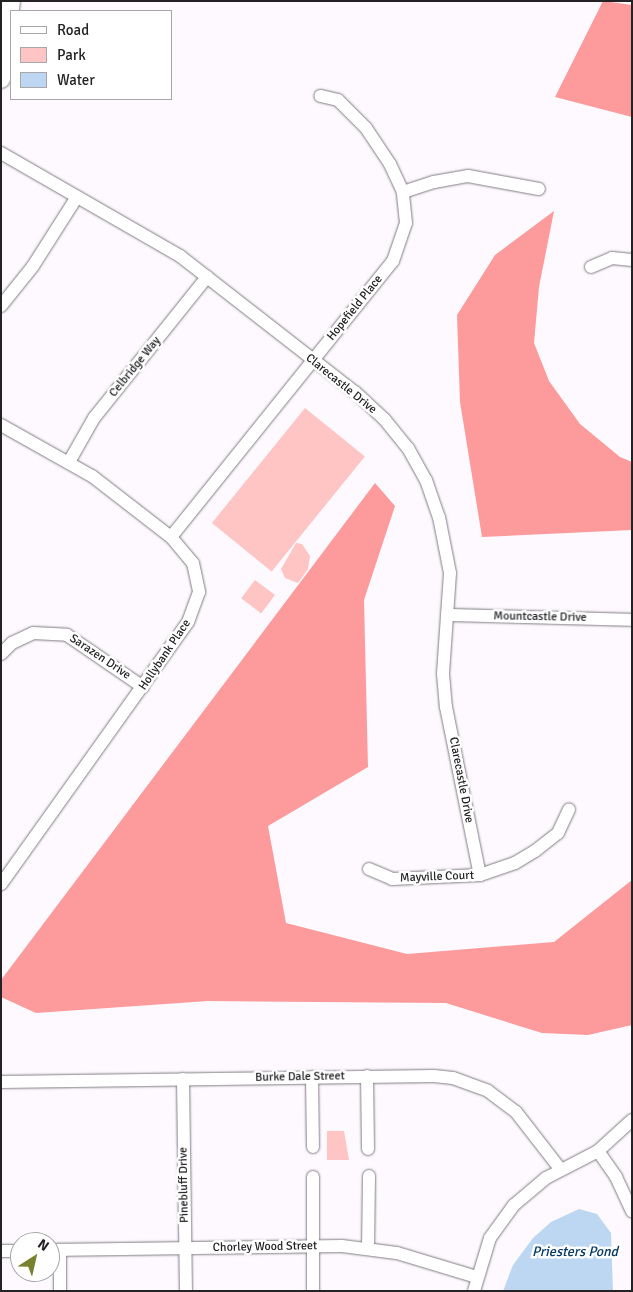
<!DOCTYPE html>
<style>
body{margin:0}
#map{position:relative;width:633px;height:1292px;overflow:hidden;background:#fdf9fe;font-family:Signika,sans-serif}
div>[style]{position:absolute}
.green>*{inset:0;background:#ffc4c4;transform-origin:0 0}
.forest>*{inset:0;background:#fc9a9c}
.water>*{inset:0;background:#bdd7f2}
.roads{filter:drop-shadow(0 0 1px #817c83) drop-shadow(0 0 1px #817c83)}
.street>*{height:12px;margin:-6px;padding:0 6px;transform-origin:6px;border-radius:6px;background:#fff}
.secondary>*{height:18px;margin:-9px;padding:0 9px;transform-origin:9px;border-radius:9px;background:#fff}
span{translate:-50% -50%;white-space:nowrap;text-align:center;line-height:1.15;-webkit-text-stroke:5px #fff;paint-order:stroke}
.street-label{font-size:12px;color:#242225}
.water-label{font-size:14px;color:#063963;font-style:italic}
.frame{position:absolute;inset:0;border:2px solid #242225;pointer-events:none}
.legend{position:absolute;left:10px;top:10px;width:162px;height:90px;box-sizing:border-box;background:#fff;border:1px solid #a7a7a8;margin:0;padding:6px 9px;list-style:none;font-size:15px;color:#242225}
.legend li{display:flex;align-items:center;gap:10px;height:25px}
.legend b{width:25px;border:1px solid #a7a7a8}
.north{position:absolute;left:10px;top:1232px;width:50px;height:50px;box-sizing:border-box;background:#fff;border:1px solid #a7a7a8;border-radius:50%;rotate:35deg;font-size:14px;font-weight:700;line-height:20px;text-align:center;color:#242225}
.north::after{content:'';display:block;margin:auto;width:18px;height:22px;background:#78822e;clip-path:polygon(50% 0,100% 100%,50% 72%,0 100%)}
</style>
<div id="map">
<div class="green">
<div style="left:305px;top:408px;width:77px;height:148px;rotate:39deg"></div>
<div style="clip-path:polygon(296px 543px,302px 544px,310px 556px,308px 569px,298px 583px,285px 578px,281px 569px)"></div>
<div style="left:255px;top:580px;width:25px;height:23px;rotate:37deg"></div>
<div style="clip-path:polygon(327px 1131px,344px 1131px,349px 1160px,327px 1160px)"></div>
</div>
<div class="forest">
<div style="clip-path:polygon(603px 1px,632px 5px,632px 117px,555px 97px)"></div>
<div style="clip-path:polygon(554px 211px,539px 287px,534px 343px,549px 381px,580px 424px,620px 457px,632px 462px,632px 530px,482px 537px,460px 402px,457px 315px,495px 255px)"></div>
<div style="clip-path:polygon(375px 483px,395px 506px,364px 600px,368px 767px,268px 826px,286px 923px,407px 954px,554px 942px,632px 880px,632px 1025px,588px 1035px,542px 1033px,446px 1003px,208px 1001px,36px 1013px,1px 997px,1px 980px)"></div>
</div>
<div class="water">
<div style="clip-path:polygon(579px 1209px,597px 1214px,611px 1233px,613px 1291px,503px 1291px,513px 1265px,533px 1238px,551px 1222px)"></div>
</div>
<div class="roads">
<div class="street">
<div style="left:1px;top:153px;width:207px;rotate:29.9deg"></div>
<div style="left:180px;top:256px;width:222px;rotate:37.9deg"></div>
<div style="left:355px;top:392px;width:41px;rotate:43deg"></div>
<div style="left:385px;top:420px;width:36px;rotate:51deg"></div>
<div style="left:408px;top:448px;width:37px;rotate:61deg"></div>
<div style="left:426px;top:480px;width:39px;rotate:71deg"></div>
<div style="left:439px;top:517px;width:57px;rotate:78.9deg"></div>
<div style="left:450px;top:573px;width:101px;rotate:94deg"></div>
<div style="left:443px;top:674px;width:33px;rotate:85deg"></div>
<div style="left:446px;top:707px;width:171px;rotate:78.6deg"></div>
<div style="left:403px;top:192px;width:33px;rotate:-18deg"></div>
<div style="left:434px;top:182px;width:35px;rotate:-10deg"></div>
<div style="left:468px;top:176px;width:72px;rotate:10.4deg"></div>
<div style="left:591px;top:267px;width:23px;rotate:-23deg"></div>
<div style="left:612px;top:258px;width:20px;rotate:6deg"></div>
<div style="left:1px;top:306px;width:51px;rotate:-51.3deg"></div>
<div style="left:33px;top:266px;width:82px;rotate:-57.5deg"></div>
<div style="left:1px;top:425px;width:104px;rotate:29.3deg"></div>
<div style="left:92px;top:476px;width:100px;rotate:37.7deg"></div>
<div style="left:171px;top:537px;width:34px;rotate:50deg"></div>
<div style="left:193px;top:563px;width:30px;rotate:78deg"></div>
<div style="left:199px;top:592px;width:32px;rotate:110deg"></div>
<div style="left:188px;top:622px;width:322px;rotate:125.5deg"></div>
<div style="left:69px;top:462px;width:51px;rotate:-60.4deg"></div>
<div style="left:94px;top:418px;width:181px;rotate:-51.3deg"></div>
<div style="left:171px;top:537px;width:354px;rotate:-51.2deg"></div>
<div style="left:393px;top:261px;width:40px;rotate:-71.1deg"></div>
<div style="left:406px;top:223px;width:31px;rotate:-96deg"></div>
<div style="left:403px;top:192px;width:31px;rotate:-115deg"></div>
<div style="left:390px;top:164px;width:43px;rotate:-123.7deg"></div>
<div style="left:366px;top:128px;width:40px;rotate:-135deg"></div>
<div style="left:338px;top:100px;width:18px;rotate:-167deg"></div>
<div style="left:447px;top:615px;width:185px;rotate:1.5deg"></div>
<div style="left:1px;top:654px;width:16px;rotate:-45deg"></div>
<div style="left:12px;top:643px;width:23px;rotate:-25deg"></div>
<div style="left:33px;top:633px;width:34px;rotate:3deg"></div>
<div style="left:67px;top:635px;width:92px;rotate:34.4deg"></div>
<div style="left:369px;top:869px;width:25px;rotate:23deg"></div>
<div style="left:392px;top:879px;width:88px;rotate:-2.6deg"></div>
<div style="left:480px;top:875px;width:37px;rotate:-19deg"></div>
<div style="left:515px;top:863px;width:23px;rotate:-31deg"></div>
<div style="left:535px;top:851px;width:29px;rotate:-38deg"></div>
<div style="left:558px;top:833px;width:26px;rotate:-65deg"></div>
<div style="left:367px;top:1076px;width:73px;rotate:89.2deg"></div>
<div style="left:312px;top:1077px;width:70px;rotate:89.2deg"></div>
<div style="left:183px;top:1079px;width:212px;rotate:89.2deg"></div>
<div style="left:1px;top:1082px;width:433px;rotate:-0.8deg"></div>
<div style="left:434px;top:1076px;width:19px;rotate:6deg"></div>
<div style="left:453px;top:1078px;width:37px;rotate:20deg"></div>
<div style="left:488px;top:1091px;width:35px;rotate:37deg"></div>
<div style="left:516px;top:1112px;width:73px;rotate:52.2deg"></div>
<div style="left:598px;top:1151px;width:32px;rotate:55deg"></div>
<div style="left:616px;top:1177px;width:38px;rotate:65deg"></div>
<div style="left:368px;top:1249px;width:73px;rotate:-89.2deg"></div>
<div style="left:50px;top:1250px;width:292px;rotate:-0.8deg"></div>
<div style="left:342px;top:1246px;width:55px;rotate:7.3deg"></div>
<div style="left:397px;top:1253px;width:84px;rotate:16.7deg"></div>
<div style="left:60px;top:1250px;width:41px;rotate:90deg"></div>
<div style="left:1px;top:1251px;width:19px"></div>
<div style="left:313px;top:1291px;width:114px;rotate:-90deg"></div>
<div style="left:474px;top:1291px;width:55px;rotate:-73.2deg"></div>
<div style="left:490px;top:1238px;width:41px;rotate:-54deg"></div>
<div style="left:514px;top:1205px;width:42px;rotate:-40.2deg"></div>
<div style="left:546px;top:1178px;width:59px;rotate:-27.4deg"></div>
<div style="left:598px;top:1151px;width:46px;rotate:-42.4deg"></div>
</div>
<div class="secondary">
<div style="left:1px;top:79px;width:79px;rotate:-82.7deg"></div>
</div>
</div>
<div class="street-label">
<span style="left:355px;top:308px;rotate:-51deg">Hopefield Place</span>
<span style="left:135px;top:367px;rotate:-51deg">Celbridge Way</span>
<span style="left:341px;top:384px;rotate:39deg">Clarecastle Drive</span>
<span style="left:540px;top:617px;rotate:1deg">Mountcastle Drive</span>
<span style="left:165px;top:655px;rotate:-56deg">Hollybank Place</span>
<span style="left:100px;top:657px;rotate:34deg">Sarazen Drive</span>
<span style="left:461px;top:780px;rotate:79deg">Clarecastle Drive</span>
<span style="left:437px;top:877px;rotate:-2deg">Mayville Court</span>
<span style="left:300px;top:1077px;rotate:-1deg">Burke Dale Street</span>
<span style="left:184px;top:1185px;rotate:-91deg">Pinebluff Drive</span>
<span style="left:265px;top:1247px;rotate:-1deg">Chorley Wood Street</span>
</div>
<div class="water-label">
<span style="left:575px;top:1252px">Priesters Pond</span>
</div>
<div class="frame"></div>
<ul class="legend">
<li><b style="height:6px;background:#fff"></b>Road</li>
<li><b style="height:14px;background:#ffc4c4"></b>Park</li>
<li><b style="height:14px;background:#bdd7f2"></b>Water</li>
</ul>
<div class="north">N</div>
</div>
